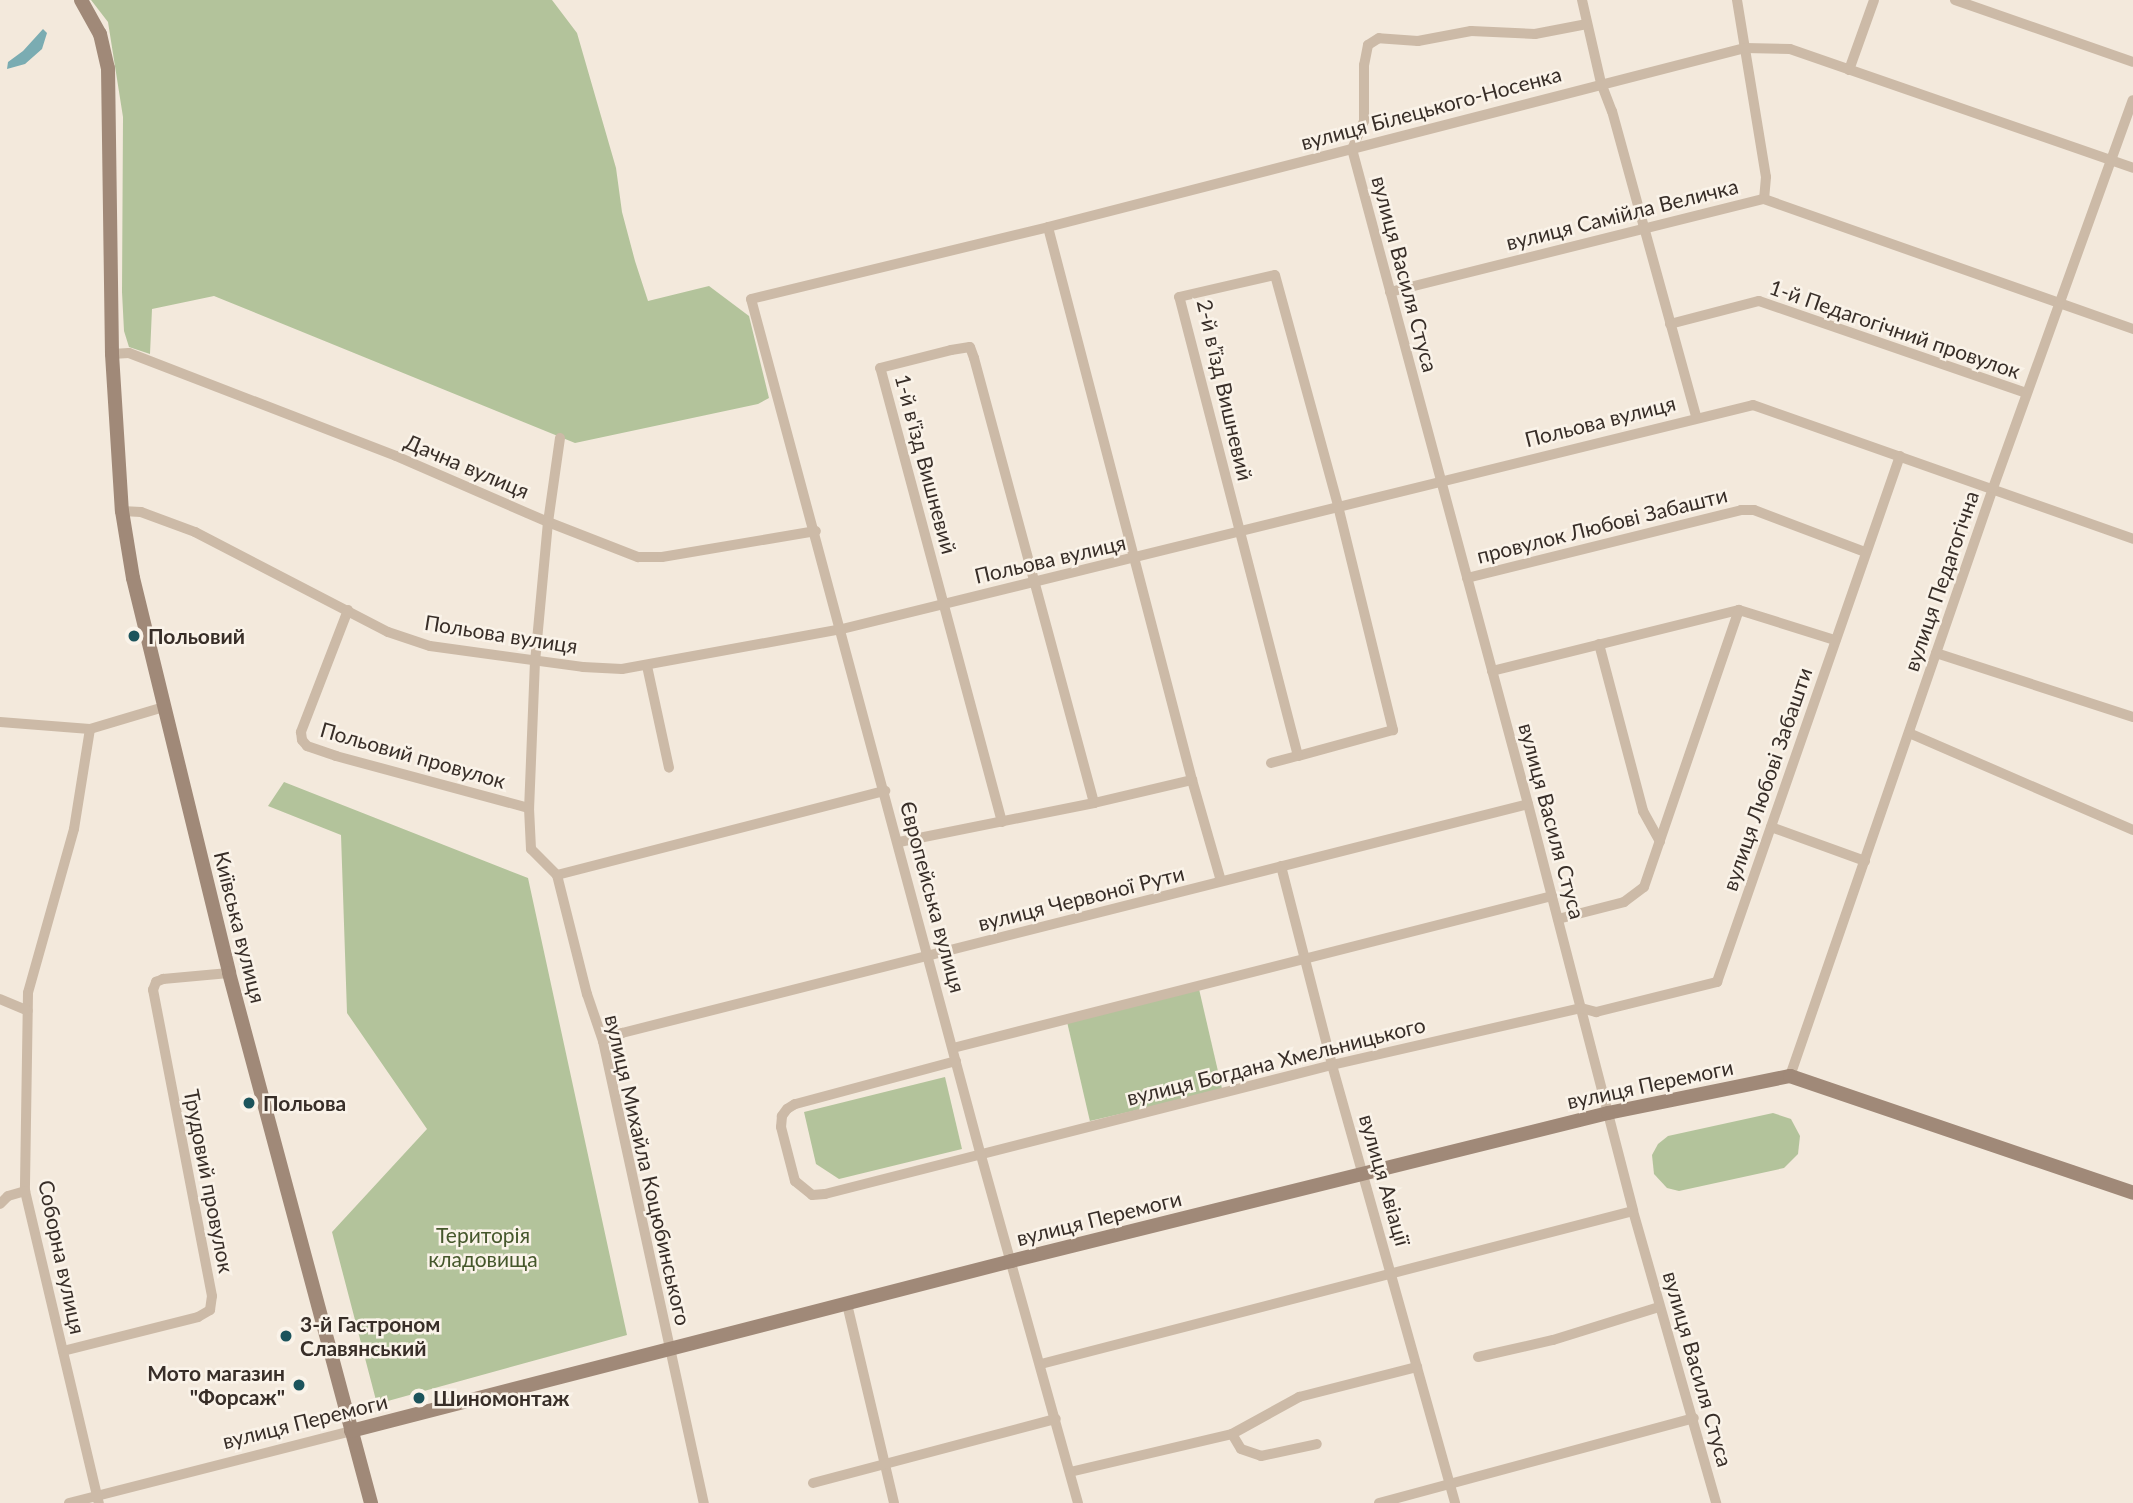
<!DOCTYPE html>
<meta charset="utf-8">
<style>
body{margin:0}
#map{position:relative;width:2133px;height:1503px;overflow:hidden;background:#f3e9dc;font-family:Lato,sans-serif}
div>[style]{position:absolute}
.green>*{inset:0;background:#b3c39b;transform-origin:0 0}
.water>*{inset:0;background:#7aacb2}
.street>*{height:10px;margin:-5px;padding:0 5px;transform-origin:5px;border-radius:5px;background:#ccbaa7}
.secondary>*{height:14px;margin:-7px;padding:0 7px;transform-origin:7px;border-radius:7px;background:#a08978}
.dots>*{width:19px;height:19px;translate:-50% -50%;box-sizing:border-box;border:4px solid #faf3e9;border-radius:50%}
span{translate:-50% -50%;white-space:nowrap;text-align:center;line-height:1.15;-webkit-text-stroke:5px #faf3e9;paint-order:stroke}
.street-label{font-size:21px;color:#382e28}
.poi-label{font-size:21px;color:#382e28;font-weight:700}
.left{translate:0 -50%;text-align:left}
.right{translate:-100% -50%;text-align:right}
.park-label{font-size:21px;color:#45572b}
</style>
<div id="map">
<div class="green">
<div style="clip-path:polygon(91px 0,552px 0,577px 33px,616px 168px,622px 212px,635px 261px,648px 301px,709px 286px,749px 316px,769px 398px,758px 404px,575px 443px,214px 296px,152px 309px,150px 354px,129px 347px,124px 331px,122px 292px,123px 117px,108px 22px)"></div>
<div style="clip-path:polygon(284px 782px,528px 878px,627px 1335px,377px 1404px,332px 1232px,427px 1129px,347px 1013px,341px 835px,268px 806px)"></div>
<div style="left:1199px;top:989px;width:104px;height:136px;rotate:77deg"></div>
<div style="clip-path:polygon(945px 1077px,962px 1149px,839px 1179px,816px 1164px,804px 1112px)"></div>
<div style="clip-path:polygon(1773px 1113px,1791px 1119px,1800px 1136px,1798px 1154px,1784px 1168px,1679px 1191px,1667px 1188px,1654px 1174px,1652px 1155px,1658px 1144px,1668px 1136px)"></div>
</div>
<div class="water">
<div style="clip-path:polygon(43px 29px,47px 33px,42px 49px,25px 64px,7px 69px,8px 62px,23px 51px)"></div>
</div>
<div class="street">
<div style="left:1582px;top:0;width:85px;rotate:77.1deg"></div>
<div style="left:1601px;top:83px;width:30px;rotate:69deg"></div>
<div style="left:1612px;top:111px;width:317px;rotate:74.6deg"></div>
<div style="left:1737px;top:0;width:179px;rotate:80.7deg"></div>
<div style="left:1766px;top:177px;width:22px;rotate:95deg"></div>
<div style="left:1955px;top:0;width:188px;rotate:19.2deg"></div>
<div style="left:1587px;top:24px;width:53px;rotate:169.1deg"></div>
<div style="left:1535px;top:34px;width:64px;rotate:-177.3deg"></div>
<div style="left:1471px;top:31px;width:54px;rotate:169.3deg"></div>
<div style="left:1418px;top:41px;width:39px;rotate:-176deg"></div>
<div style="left:1379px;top:38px;width:13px;rotate:148deg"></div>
<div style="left:1368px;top:45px;width:20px;rotate:101deg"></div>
<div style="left:1364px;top:65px;width:56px;rotate:90deg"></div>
<div style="left:1364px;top:121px;width:30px;rotate:113deg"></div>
<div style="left:1352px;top:149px;width:678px;rotate:74.96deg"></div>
<div style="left:1528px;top:804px;width:420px;rotate:75.5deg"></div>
<div style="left:1633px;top:1211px;width:304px;rotate:74.1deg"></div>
<div style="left:1849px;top:70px;width:74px;rotate:-70.3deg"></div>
<div style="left:1275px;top:275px;width:239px;rotate:74.7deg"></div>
<div style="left:1338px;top:506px;width:231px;rotate:76.2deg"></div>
<div style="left:1393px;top:730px;width:98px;rotate:164.7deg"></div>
<div style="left:1298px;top:756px;width:474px;rotate:-104.5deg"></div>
<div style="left:1179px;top:297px;width:98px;rotate:-12.9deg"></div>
<div style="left:1390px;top:292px;width:385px;rotate:-14deg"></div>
<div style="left:1764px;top:199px;width:391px;rotate:19.4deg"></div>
<div style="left:1670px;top:324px;width:92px;rotate:-14.5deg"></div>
<div style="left:1759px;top:301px;width:282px;rotate:19deg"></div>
<div style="left:112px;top:354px;width:17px;rotate:-3deg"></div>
<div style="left:129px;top:353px;width:286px;rotate:21.1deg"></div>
<div style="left:396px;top:456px;width:166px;rotate:23.5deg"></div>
<div style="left:548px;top:522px;width:97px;rotate:21.3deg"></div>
<div style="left:638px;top:557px;width:24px"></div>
<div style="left:662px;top:557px;width:156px;rotate:-9.6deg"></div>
<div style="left:560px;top:438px;width:85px;rotate:98.1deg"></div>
<div style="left:548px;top:522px;width:140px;rotate:95.3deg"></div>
<div style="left:535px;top:661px;width:147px;rotate:92.3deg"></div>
<div style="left:529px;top:808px;width:41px;rotate:87.2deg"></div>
<div style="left:531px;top:849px;width:37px;rotate:45deg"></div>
<div style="left:557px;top:875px;width:123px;rotate:75.9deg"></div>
<div style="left:587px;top:994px;width:50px;rotate:71.2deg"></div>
<div style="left:603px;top:1041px;width:473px;rotate:77.7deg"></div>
<div style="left:122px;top:511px;width:19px;rotate:3deg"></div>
<div style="left:141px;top:512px;width:58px;rotate:20.3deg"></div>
<div style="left:195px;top:532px;width:217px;rotate:27.4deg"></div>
<div style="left:388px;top:632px;width:44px;rotate:18.4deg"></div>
<div style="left:430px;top:646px;width:154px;rotate:7.8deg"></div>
<div style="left:583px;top:667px;width:39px;rotate:3deg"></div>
<div style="left:622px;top:669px;width:224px;rotate:-10.3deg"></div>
<div style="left:842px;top:629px;width:938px;rotate:-13.81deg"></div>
<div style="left:1753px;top:405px;width:403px;rotate:19.4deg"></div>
<div style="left:1467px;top:578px;width:282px;rotate:-13.9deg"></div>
<div style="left:1741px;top:510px;width:13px"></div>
<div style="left:1754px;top:510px;width:119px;rotate:20.7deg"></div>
<div style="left:348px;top:610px;width:131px;rotate:111.1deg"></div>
<div style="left:301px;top:732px;width:8px;rotate:83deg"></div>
<div style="left:302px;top:740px;width:8px;rotate:50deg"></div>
<div style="left:307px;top:746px;width:31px;rotate:19deg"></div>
<div style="left:336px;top:756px;width:200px;rotate:15.1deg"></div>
<div style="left:1599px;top:644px;width:173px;rotate:75.2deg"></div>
<div style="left:1643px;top:811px;width:35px;rotate:61deg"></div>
<div style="left:1936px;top:653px;width:207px;rotate:18deg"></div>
<div style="left:647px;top:666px;width:104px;rotate:77.8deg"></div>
<div style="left:1492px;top:671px;width:254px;rotate:-13.9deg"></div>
<div style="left:1739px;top:610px;width:101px;rotate:17.4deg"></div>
<div style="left:0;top:722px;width:90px;rotate:4.4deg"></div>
<div style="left:90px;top:729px;width:77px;rotate:-16.6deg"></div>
<div style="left:90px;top:729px;width:101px;rotate:99.1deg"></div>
<div style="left:74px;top:829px;width:170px;rotate:105.7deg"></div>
<div style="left:28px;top:993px;width:198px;rotate:90.9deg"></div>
<div style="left:25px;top:1191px;width:321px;rotate:76.7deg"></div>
<div style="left:1909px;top:733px;width:244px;rotate:23.4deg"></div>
<div style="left:1271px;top:763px;width:28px;rotate:-15deg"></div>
<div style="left:1192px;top:780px;width:105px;rotate:74deg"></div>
<div style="left:1002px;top:822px;width:470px;rotate:-105deg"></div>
<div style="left:880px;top:368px;width:73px;rotate:-14.2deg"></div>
<div style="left:951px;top:350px;width:19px;rotate:-9deg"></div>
<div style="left:970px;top:347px;width:12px;rotate:70deg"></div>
<div style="left:974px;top:358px;width:461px;rotate:74.9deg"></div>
<div style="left:1771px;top:827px;width:100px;rotate:19.9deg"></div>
<div style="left:899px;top:842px;width:199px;rotate:-11.3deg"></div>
<div style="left:1094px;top:803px;width:101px;rotate:-13.2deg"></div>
<div style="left:1192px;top:780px;width:571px;rotate:-104.6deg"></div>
<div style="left:1281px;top:866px;width:205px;rotate:75.6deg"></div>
<div style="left:1332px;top:1065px;width:455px;rotate:74.3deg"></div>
<div style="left:557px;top:875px;width:339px;rotate:-14.4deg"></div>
<div style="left:1558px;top:919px;width:68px;rotate:-14.4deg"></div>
<div style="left:1624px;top:902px;width:25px;rotate:-37deg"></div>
<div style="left:1644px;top:887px;width:293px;rotate:-71.1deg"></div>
<div style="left:0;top:999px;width:30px;rotate:23deg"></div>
<div style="left:603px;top:1041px;width:21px;rotate:-23deg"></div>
<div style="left:622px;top:1033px;width:934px;rotate:-14.18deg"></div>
<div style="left:953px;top:1048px;width:618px;rotate:-14.24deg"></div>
<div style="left:956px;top:1061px;width:167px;rotate:165deg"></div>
<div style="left:795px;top:1104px;width:9px;rotate:148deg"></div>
<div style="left:787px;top:1109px;width:9px;rotate:126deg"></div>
<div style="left:782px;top:1116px;width:11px;rotate:95deg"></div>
<div style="left:781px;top:1127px;width:56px;rotate:75.5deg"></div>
<div style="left:795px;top:1181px;width:22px;rotate:39deg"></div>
<div style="left:812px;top:1195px;width:13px;rotate:-4deg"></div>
<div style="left:825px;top:1194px;width:523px;rotate:-14.28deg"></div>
<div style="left:1332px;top:1065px;width:255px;rotate:-12.9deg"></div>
<div style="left:1581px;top:1008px;width:16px;rotate:15deg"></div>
<div style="left:1596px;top:1012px;width:125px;rotate:-13.9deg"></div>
<div style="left:1717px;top:982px;width:557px;rotate:-70.82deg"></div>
<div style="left:1790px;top:1076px;width:622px;rotate:-70.95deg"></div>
<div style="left:1993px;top:488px;width:412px;rotate:-70.2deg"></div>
<div style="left:0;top:1204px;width:11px;rotate:-45deg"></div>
<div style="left:8px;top:1196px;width:18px;rotate:-16deg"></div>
<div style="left:847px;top:1304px;width:204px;rotate:76.7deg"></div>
<div style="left:63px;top:1351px;width:139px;rotate:-14.1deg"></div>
<div style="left:198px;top:1317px;width:14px;rotate:-30deg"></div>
<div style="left:210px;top:1310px;width:14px;rotate:-82deg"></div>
<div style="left:212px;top:1296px;width:312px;rotate:-100.9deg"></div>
<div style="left:153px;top:990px;width:9px;rotate:-69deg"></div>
<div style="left:156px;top:982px;width:8px;rotate:-23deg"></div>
<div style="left:163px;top:979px;width:66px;rotate:-5.2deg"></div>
<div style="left:1478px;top:1357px;width:77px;rotate:-12.8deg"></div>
<div style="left:1553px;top:1340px;width:111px;rotate:-17.3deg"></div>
<div style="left:1041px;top:1364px;width:611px;rotate:-14.49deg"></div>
<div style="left:1232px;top:1434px;width:17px;rotate:59deg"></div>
<div style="left:1241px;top:1449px;width:21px;rotate:19deg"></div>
<div style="left:1261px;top:1456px;width:57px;rotate:-12.1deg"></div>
<div style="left:1070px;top:1472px;width:166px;rotate:-13.2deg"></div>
<div style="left:1232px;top:1434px;width:77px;rotate:-28.9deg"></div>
<div style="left:1299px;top:1397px;width:122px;rotate:-14.3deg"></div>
<div style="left:813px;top:1483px;width:251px;rotate:-14.8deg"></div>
<div style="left:69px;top:1503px;width:291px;rotate:-14.3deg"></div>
<div style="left:1078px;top:1503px;width:360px;rotate:-105.6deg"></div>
<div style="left:981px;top:1156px;width:887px;rotate:-105.02deg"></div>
<div style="left:751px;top:299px;width:306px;rotate:-13.6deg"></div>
<div style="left:1048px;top:227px;width:720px;rotate:-14.4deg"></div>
<div style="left:1745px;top:48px;width:45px;rotate:1.3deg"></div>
<div style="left:1790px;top:49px;width:363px;rotate:19.1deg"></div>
<div style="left:1379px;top:1503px;width:326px;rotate:-15.1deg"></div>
</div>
<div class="secondary">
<div style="left:81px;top:0;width:39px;rotate:61deg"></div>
<div style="left:100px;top:34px;width:35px;rotate:77deg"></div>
<div style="left:108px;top:68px;width:286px;rotate:89.2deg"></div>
<div style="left:112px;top:354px;width:157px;rotate:86.4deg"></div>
<div style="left:122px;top:511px;width:68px;rotate:80.7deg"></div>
<div style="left:133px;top:578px;width:406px;rotate:76.3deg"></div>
<div style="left:229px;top:973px;width:549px;rotate:75deg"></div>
<div style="left:351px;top:1431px;width:682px;rotate:-14.44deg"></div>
<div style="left:1011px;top:1261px;width:615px;rotate:-13.92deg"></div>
<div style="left:1608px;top:1113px;width:186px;rotate:-11.5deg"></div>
<div style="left:1790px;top:1076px;width:362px;rotate:18.8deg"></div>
</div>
<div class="dots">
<div style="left:134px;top:636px;background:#1c545c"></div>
<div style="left:249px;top:1103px;background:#1c545c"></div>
<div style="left:286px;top:1336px;background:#1c545c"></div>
<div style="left:299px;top:1385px;background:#1c545c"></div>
<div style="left:419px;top:1398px;background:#1c545c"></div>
</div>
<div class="street-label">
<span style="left:1431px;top:108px;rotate:-15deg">вулиця Білецького-Носенка</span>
<span style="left:1622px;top:214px;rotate:-14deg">вулиця Самійла Величка</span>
<span style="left:1405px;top:274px;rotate:75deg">вулиця Василя Стуса</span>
<span style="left:1895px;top:329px;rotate:19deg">1-й Педагогічний провулок</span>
<span style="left:1225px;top:390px;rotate:77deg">2-й вʼїзд Вишневий</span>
<span style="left:1600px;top:421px;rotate:-14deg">Польова вулиця</span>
<span style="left:926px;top:464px;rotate:75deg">1-й в'їзд Вишневий</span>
<span style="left:467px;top:466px;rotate:23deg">Дачна вулиця</span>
<span style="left:1602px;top:525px;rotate:-14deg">провулок Любові Забашти</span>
<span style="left:1050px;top:559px;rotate:-13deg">Польова вулиця</span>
<span style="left:1941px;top:581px;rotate:-71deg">вулиця Педагогічна</span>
<span style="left:501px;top:634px;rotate:9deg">Польова вулиця</span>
<span style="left:413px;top:755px;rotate:16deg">Польовий провулок</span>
<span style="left:1767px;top:779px;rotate:-71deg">вулиця Любові Забашти</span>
<span style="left:1552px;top:821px;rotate:75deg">вулиця Василя Стуса</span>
<span style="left:933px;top:897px;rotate:75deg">Європейська вулиця</span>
<span style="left:1081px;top:898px;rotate:-14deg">вулиця Червоної Рути</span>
<span style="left:240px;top:927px;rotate:76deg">Київська вулиця</span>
<span style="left:1276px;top:1061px;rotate:-14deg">вулиця Богдана Хмельницького</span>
<span style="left:1650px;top:1084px;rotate:-12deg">вулиця Перемоги</span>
<span style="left:648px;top:1170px;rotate:77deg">вулиця Михайла Коцюбинського</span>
<span style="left:1385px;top:1180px;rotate:74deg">вулиця Авіації</span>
<span style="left:209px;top:1181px;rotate:79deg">Трудовий провулок</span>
<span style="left:1099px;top:1218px;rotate:-14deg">вулиця Перемоги</span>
<span style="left:62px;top:1257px;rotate:78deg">Соборна вулиця</span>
<span style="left:1698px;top:1369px;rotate:74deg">вулиця Василя Стуса</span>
<span style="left:305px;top:1421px;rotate:-14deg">вулиця Перемоги</span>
</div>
<div class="poi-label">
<span class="left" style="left:148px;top:636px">Польовий</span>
<span class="left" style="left:263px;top:1103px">Польова</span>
<span class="left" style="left:300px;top:1336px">3-й Гастроном<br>Славянський</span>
<span class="right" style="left:285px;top:1385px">Мото магазин<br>"Форсаж"</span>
<span class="left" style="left:433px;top:1398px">Шиномонтаж</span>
</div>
<div class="park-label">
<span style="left:483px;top:1247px">Територія<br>кладовища</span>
</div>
</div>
